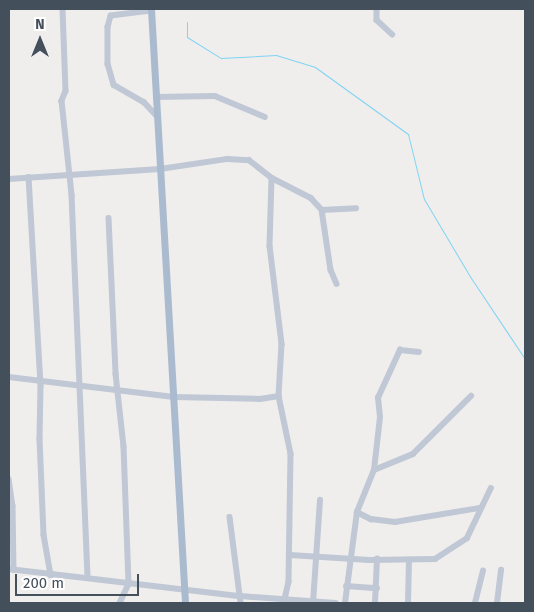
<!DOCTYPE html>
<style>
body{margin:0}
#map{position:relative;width:534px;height:612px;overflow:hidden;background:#f0eded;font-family:"Fira Sans",sans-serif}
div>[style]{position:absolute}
.stream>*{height:1px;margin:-0.5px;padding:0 0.5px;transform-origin:0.5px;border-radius:0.5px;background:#7fd4f3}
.minor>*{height:5.5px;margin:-2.75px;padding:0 2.75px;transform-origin:2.75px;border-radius:2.75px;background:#bfc8d4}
.major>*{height:7px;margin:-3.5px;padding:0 3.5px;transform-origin:3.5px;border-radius:3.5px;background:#aabacf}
span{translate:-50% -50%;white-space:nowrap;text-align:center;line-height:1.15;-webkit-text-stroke:4.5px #fff;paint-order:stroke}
.frame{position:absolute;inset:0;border:10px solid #444f5c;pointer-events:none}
.north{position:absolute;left:15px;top:15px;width:50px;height:50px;-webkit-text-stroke:4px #fff;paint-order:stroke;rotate:0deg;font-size:14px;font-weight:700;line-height:20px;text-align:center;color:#444f5c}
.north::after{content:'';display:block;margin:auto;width:18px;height:22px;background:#444f5c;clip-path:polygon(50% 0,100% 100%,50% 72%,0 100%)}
.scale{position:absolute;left:15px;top:574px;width:124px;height:22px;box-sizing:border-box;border:2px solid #444f5c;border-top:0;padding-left:6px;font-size:15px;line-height:18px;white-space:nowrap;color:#444f5c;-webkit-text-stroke:4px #fff;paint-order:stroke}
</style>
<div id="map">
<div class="stream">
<div style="left:187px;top:22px;width:15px;rotate:90deg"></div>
<div style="left:187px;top:37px;width:40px;rotate:32deg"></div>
<div style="left:221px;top:58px;width:55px;rotate:-3.1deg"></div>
<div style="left:276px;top:55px;width:41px;rotate:17.1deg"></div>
<div style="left:315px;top:67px;width:115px;rotate:35.8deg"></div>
<div style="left:408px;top:134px;width:67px;rotate:76.2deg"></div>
<div style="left:424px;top:199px;width:92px;rotate:59.3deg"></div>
<div style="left:471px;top:278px;width:97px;rotate:56.3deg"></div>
</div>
<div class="minor">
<div style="left:63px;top:9px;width:82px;rotate:87.9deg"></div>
<div style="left:66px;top:91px;width:11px;rotate:112deg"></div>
<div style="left:62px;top:101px;width:95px;rotate:83.9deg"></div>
<div style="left:72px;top:195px;width:383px;rotate:87.6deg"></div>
<div style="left:377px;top:9px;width:11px;rotate:90deg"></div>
<div style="left:377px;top:20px;width:21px;rotate:43deg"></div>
<div style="left:151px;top:11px;width:40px;rotate:172.9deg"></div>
<div style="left:111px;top:16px;width:11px;rotate:105deg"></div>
<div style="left:108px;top:27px;width:37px;rotate:90deg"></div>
<div style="left:108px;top:64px;width:22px;rotate:74deg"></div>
<div style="left:114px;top:85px;width:34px;rotate:30deg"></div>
<div style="left:144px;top:102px;width:19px;rotate:47deg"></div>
<div style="left:156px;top:97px;width:59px;rotate:-1deg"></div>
<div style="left:215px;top:96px;width:54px;rotate:22.8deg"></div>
<div style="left:29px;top:177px;width:209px;rotate:86.7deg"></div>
<div style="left:41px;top:386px;width:53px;rotate:91.1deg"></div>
<div style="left:40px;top:439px;width:96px;rotate:87.6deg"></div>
<div style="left:44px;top:535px;width:41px;rotate:80.1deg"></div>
<div style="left:272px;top:178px;width:68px;rotate:91.7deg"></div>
<div style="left:270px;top:246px;width:99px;rotate:83deg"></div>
<div style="left:282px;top:344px;width:52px;rotate:93.3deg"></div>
<div style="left:279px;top:396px;width:59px;rotate:78.3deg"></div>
<div style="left:291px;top:454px;width:128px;rotate:90.9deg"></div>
<div style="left:289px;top:582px;width:17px;rotate:103deg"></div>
<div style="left:9px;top:179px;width:151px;rotate:-3.8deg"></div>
<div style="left:160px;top:169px;width:68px;rotate:-8.5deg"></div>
<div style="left:227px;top:159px;width:22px;rotate:3deg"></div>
<div style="left:249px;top:160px;width:29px;rotate:38deg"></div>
<div style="left:272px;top:178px;width:44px;rotate:27.1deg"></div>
<div style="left:311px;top:198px;width:16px;rotate:47deg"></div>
<div style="left:322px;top:210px;width:61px;rotate:81.5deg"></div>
<div style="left:331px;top:270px;width:15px;rotate:67deg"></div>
<div style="left:322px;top:210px;width:34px;rotate:-3deg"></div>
<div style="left:109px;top:218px;width:156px;rotate:87.4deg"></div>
<div style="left:116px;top:374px;width:73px;rotate:83.7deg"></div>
<div style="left:124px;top:447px;width:137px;rotate:87.9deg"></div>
<div style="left:129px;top:584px;width:21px;rotate:115deg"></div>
<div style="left:9px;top:377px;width:166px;rotate:6.9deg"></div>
<div style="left:174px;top:397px;width:86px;rotate:1.3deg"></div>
<div style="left:260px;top:399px;width:19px;rotate:-9deg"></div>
<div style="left:374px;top:470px;width:42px;rotate:-22.3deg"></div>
<div style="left:413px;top:454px;width:82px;rotate:-45deg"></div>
<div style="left:9px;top:479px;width:27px;rotate:82deg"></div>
<div style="left:13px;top:506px;width:64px;rotate:89.1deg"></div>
<div style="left:357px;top:512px;width:16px;rotate:27deg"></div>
<div style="left:371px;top:519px;width:24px;rotate:7deg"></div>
<div style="left:395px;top:522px;width:86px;rotate:-9.4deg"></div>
<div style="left:230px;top:517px;width:87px;rotate:82.7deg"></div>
<div style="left:290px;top:555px;width:79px;rotate:3.6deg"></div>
<div style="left:369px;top:560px;width:66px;rotate:-0.9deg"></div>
<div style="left:435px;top:559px;width:38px;rotate:-33deg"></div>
<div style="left:467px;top:538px;width:55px;rotate:-64.4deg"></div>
<div style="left:9px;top:569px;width:233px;rotate:6.7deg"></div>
<div style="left:240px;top:596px;width:96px;rotate:4.2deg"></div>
<div style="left:346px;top:586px;width:31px;rotate:4deg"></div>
<div style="left:313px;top:603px;width:103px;rotate:-86.1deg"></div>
<div style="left:345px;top:603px;width:92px;rotate:-82.5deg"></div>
<div style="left:357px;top:512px;width:45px;rotate:-68deg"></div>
<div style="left:374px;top:470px;width:53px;rotate:-83.5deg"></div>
<div style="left:380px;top:417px;width:19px;rotate:-96deg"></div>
<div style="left:378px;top:398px;width:53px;rotate:-65.4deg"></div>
<div style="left:400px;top:350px;width:19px;rotate:6deg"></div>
<div style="left:375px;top:603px;width:44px;rotate:-87.4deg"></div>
<div style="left:408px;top:603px;width:43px;rotate:-88.7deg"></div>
<div style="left:475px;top:603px;width:33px;rotate:-76deg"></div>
<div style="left:497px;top:603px;width:33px;rotate:-83deg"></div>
</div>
<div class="major">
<div style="left:151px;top:9px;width:595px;rotate:86.72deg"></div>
</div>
<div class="frame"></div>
<div class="north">N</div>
<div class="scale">200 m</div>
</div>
